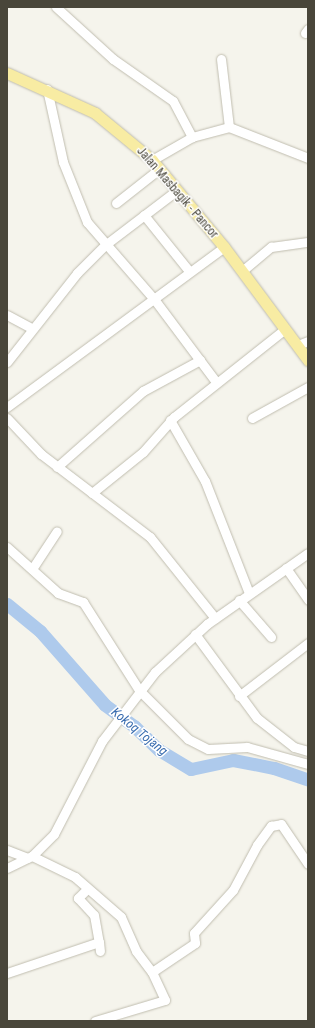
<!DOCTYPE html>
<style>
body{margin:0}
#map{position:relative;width:315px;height:1028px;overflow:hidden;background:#f5f4ec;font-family:"Roboto Condensed",sans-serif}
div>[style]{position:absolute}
.river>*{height:13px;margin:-6.5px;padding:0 6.5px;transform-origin:6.5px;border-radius:6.5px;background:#aecaec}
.roads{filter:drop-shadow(0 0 1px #c0bdaf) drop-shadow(0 0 1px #c0bdaf)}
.minor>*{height:9px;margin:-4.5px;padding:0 4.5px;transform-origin:4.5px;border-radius:4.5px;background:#fff}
.major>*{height:11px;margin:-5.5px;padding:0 5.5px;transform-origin:5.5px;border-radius:5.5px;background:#f8eca3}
span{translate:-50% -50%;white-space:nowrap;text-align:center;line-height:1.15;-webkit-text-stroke:3px #fff;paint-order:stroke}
.street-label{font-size:12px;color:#49463a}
.water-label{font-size:13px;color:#396caf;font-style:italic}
.frame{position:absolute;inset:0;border:8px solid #49463a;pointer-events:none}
</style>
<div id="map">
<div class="river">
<div style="left:7px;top:604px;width:43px;rotate:39.3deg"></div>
<div style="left:40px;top:631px;width:98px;rotate:48.7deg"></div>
<div style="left:105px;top:705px;width:36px;rotate:36deg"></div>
<div style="left:134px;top:726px;width:35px;rotate:44deg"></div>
<div style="left:159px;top:750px;width:37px;rotate:31deg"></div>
<div style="left:191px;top:769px;width:43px;rotate:-12.1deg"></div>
<div style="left:233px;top:760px;width:42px;rotate:11deg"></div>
<div style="left:274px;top:768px;width:36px;rotate:19deg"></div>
</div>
<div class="roads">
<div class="minor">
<div style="left:56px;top:7px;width:77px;rotate:42.4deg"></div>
<div style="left:113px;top:59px;width:73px;rotate:35deg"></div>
<div style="left:173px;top:101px;width:41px;rotate:62.2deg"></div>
<div style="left:305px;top:33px;width:5px;rotate:-53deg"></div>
<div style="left:221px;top:59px;width:68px;rotate:83.3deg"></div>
<div style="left:47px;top:89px;width:75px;rotate:77.6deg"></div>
<div style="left:63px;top:162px;width:65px;rotate:68.2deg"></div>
<div style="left:87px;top:222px;width:102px;rotate:49deg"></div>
<div style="left:154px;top:299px;width:104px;rotate:53.2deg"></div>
<div style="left:152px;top:160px;width:46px;rotate:-29.9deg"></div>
<div style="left:192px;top:137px;width:38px;rotate:-15deg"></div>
<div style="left:229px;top:127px;width:85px;rotate:21.4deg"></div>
<div style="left:116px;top:203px;width:55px;rotate:-38.3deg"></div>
<div style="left:144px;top:215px;width:72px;rotate:51.2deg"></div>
<div style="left:242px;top:271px;width:38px;rotate:-40deg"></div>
<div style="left:271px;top:247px;width:37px;rotate:-8deg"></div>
<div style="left:7px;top:315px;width:27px;rotate:28deg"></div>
<div style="left:298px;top:345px;width:11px;rotate:-22deg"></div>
<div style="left:7px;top:362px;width:113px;rotate:-51.8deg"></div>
<div style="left:77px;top:273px;width:40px;rotate:-45deg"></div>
<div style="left:105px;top:245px;width:89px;rotate:-37.3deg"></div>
<div style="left:7px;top:407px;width:270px;rotate:-36.4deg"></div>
<div style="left:7px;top:418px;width:50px;rotate:46.6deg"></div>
<div style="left:41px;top:454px;width:137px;rotate:37.3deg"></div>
<div style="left:150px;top:537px;width:104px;rotate:51.3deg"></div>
<div style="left:252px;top:418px;width:64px;rotate:-29deg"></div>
<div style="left:170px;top:420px;width:70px;rotate:60.2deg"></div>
<div style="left:205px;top:481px;width:120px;rotate:68.6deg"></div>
<div style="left:57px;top:467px;width:115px;rotate:-41.5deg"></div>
<div style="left:143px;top:391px;width:65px;rotate:-28.5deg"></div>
<div style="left:92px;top:493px;width:65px;rotate:-38.8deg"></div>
<div style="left:143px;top:452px;width:47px;rotate:-48.5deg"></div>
<div style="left:174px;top:417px;width:142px;rotate:-38.4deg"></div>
<div style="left:7px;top:547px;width:69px;rotate:42deg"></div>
<div style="left:58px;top:593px;width:27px;rotate:20deg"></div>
<div style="left:83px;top:602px;width:104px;rotate:57.5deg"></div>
<div style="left:139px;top:690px;width:69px;rotate:45deg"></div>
<div style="left:188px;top:739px;width:22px;rotate:27deg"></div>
<div style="left:208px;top:749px;width:39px;rotate:-3deg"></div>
<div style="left:247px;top:747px;width:63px;rotate:15.6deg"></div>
<div style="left:286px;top:568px;width:39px;rotate:55deg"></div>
<div style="left:32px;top:569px;width:45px;rotate:-56.7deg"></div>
<div style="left:239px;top:600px;width:49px;rotate:49.1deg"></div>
<div style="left:195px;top:634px;width:104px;rotate:53.6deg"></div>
<div style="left:257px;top:718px;width:47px;rotate:38.1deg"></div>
<div style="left:294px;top:747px;width:15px;rotate:16deg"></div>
<div style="left:239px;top:696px;width:87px;rotate:-37.5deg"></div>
<div style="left:7px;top:850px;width:22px;rotate:21deg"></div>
<div style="left:32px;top:856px;width:48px;rotate:26deg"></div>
<div style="left:75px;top:877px;width:61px;rotate:41deg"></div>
<div style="left:121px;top:917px;width:37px;rotate:66deg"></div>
<div style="left:136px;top:951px;width:26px;rotate:53deg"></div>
<div style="left:7px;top:868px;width:28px;rotate:-26deg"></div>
<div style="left:32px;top:856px;width:31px;rotate:-45deg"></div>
<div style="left:54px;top:834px;width:105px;rotate:-62.7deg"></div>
<div style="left:102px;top:741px;width:87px;rotate:-52.5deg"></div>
<div style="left:155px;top:672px;width:71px;rotate:-42.7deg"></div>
<div style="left:207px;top:624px;width:123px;rotate:-35.1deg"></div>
<div style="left:87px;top:889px;width:13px;rotate:135deg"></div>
<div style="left:78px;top:898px;width:23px;rotate:47deg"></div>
<div style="left:94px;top:915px;width:27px;rotate:80deg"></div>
<div style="left:7px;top:973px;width:97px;rotate:-18.6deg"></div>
<div style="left:99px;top:942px;width:9px;rotate:84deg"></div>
<div style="left:95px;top:1021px;width:73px;rotate:-16.7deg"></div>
<div style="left:165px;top:1000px;width:31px;rotate:-115deg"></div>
<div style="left:152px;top:972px;width:52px;rotate:-34deg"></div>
<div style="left:195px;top:943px;width:10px;rotate:-96deg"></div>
<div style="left:194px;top:933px;width:58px;rotate:-47.8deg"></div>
<div style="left:233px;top:890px;width:51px;rotate:-61.9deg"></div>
<div style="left:257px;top:845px;width:24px;rotate:-54deg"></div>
<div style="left:271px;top:826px;width:10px;rotate:-11deg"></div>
<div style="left:281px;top:824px;width:48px;rotate:56deg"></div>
</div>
<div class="major">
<div style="left:7px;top:73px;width:97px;rotate:24.4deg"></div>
<div style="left:95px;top:113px;width:74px;rotate:39.5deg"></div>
<div style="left:152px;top:160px;width:113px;rotate:50.4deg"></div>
<div style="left:224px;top:247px;width:141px;rotate:53.4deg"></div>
</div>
</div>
<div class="street-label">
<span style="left:177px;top:193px;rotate:49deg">Jalan Masbagik - Pancor</span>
</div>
<div class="water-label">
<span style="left:139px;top:732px;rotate:39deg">Kokoq Tojang</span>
</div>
<div class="frame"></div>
</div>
